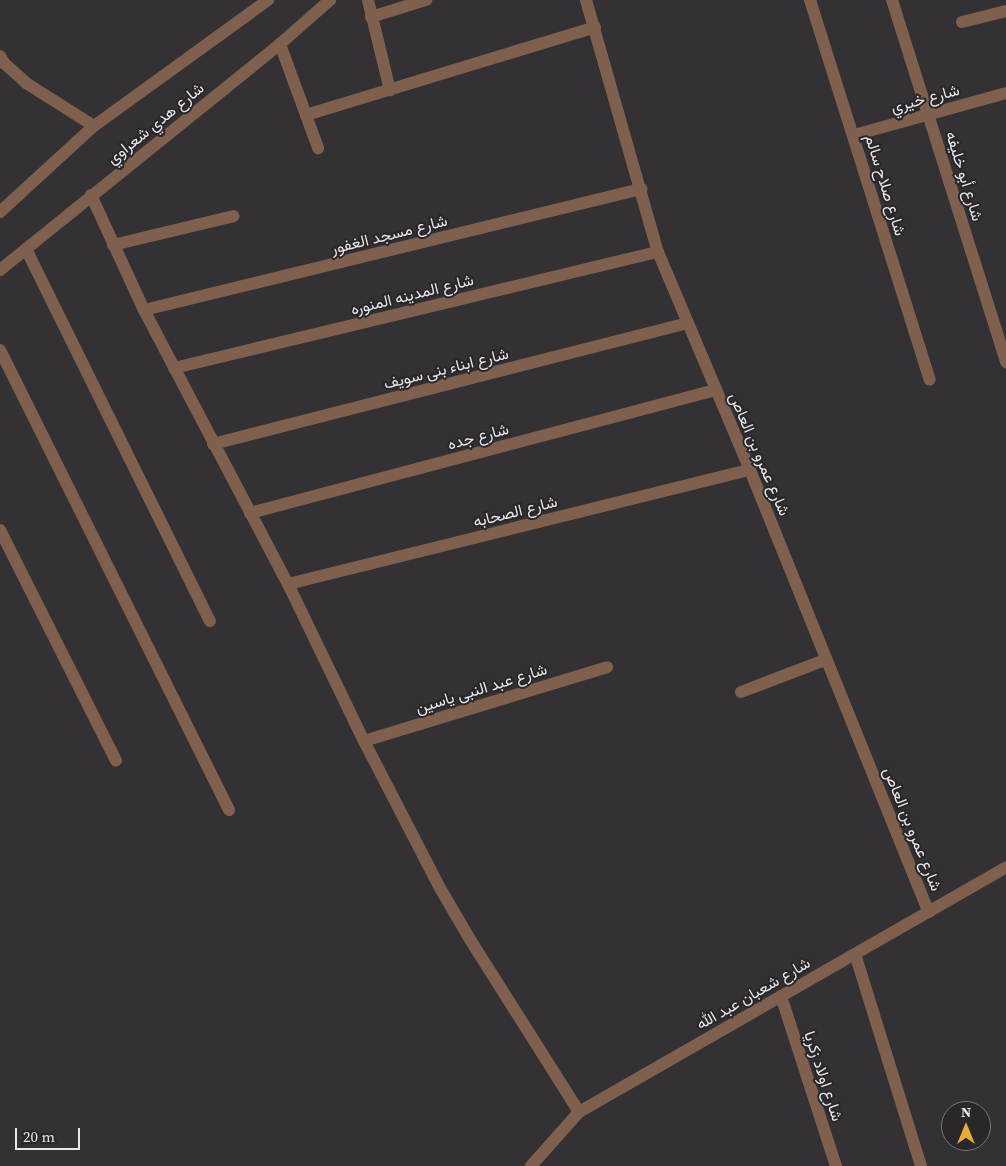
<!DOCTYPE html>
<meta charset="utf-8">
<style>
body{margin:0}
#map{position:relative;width:1006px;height:1166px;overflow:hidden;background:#333134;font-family:"Source Serif 4",Vazirmatn,serif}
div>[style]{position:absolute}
.street>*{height:12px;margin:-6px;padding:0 6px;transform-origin:6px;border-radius:6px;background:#7f604f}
span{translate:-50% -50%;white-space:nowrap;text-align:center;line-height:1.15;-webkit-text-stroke:4px #29272a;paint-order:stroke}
.street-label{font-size:16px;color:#e6e5e7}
.north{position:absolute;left:941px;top:1101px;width:50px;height:50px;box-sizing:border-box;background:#29272a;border:1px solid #757376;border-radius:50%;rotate:0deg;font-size:14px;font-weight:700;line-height:20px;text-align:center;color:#e6e5e7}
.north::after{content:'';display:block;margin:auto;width:18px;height:22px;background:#ebaa39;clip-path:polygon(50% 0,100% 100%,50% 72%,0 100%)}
.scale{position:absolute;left:15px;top:1128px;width:65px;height:22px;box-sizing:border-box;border:2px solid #e6e5e7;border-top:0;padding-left:6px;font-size:15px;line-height:18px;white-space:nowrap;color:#e6e5e7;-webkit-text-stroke:4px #29272a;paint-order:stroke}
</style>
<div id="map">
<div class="street">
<div style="left:368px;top:0;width:93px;rotate:76.3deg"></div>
<div style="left:586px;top:0;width:262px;rotate:74.1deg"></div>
<div style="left:658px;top:252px;width:237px;rotate:67.1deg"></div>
<div style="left:750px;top:470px;width:477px;rotate:68deg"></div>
<div style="left:810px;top:0;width:398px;rotate:72.5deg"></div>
<div style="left:892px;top:0;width:380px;rotate:72.5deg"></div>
<div style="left:371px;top:17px;width:58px;rotate:-17.2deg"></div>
<div style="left:962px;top:22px;width:45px;rotate:-14deg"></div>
<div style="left:280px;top:44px;width:111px;rotate:69.9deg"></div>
<div style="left:0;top:56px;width:8px;rotate:60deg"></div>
<div style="left:4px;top:63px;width:30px;rotate:42deg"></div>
<div style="left:26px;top:83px;width:80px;rotate:32.3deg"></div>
<div style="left:306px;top:115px;width:302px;rotate:-16.9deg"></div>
<div style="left:854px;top:135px;width:158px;rotate:-15.4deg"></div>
<div style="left:91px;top:195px;width:127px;rotate:65.3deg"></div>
<div style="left:144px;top:310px;width:310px;rotate:62.3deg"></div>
<div style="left:288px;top:584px;width:174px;rotate:64.2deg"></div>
<div style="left:364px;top:741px;width:165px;rotate:62.7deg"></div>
<div style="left:440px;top:888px;width:61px;rotate:59.7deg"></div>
<div style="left:471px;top:941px;width:202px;rotate:57.7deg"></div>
<div style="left:0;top:212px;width:127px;rotate:-42.5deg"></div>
<div style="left:94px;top:126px;width:215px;rotate:-35.9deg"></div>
<div style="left:113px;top:245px;width:124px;rotate:-13.5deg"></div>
<div style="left:26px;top:249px;width:415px;rotate:63.7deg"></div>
<div style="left:0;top:270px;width:360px;rotate:-38.9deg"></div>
<div style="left:280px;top:44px;width:67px;rotate:-41.3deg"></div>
<div style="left:144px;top:310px;width:512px;rotate:-13.68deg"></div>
<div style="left:0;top:350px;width:514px;rotate:63.53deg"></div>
<div style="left:174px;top:368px;width:498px;rotate:-13.5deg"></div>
<div style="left:213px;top:444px;width:489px;rotate:-14.3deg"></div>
<div style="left:250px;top:513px;width:481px;rotate:-14.8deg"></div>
<div style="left:0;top:530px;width:258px;rotate:63.3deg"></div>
<div style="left:288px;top:584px;width:476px;rotate:-13.9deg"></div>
<div style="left:741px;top:692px;width:90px;rotate:-20.9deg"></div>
<div style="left:364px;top:741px;width:254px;rotate:-16.9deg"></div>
<div style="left:855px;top:954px;width:222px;rotate:72.7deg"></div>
<div style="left:781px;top:996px;width:179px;rotate:72.1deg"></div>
<div style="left:531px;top:1166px;width:72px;rotate:-48.4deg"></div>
<div style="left:579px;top:1112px;width:492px;rotate:-29.8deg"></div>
</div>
<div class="street-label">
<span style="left:925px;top:98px;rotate:-15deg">شارع خيري</span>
<span style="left:155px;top:123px;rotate:-39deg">شارع هدي شعراوي</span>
<span style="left:965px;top:176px;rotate:73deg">شارع أبو خليفه</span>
<span style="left:886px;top:185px;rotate:73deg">شارع صلاح سالم</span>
<span style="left:389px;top:234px;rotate:-14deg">شارع مسجد الغفور</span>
<span style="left:412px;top:294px;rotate:-14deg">شارع المدينه المنوره</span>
<span style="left:446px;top:368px;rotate:-14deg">شارع ابناء بنى سويف</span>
<span style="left:478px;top:436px;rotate:-15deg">شارع جده</span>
<span style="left:760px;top:454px;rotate:67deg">شارع عمرو بن العاص</span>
<span style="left:515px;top:511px;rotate:-14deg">شارع الصحابه</span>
<span style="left:481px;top:688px;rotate:-17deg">شارع عبد النبى ياسين</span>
<span style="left:913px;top:829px;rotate:68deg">شارع عمرو بن العاص</span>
<span style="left:753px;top:993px;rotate:-30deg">شارع شعبان عبد الله</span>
<span style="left:824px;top:1076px;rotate:72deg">شارع اولاد زكريا</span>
</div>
<div class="north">N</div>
<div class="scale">20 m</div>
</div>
